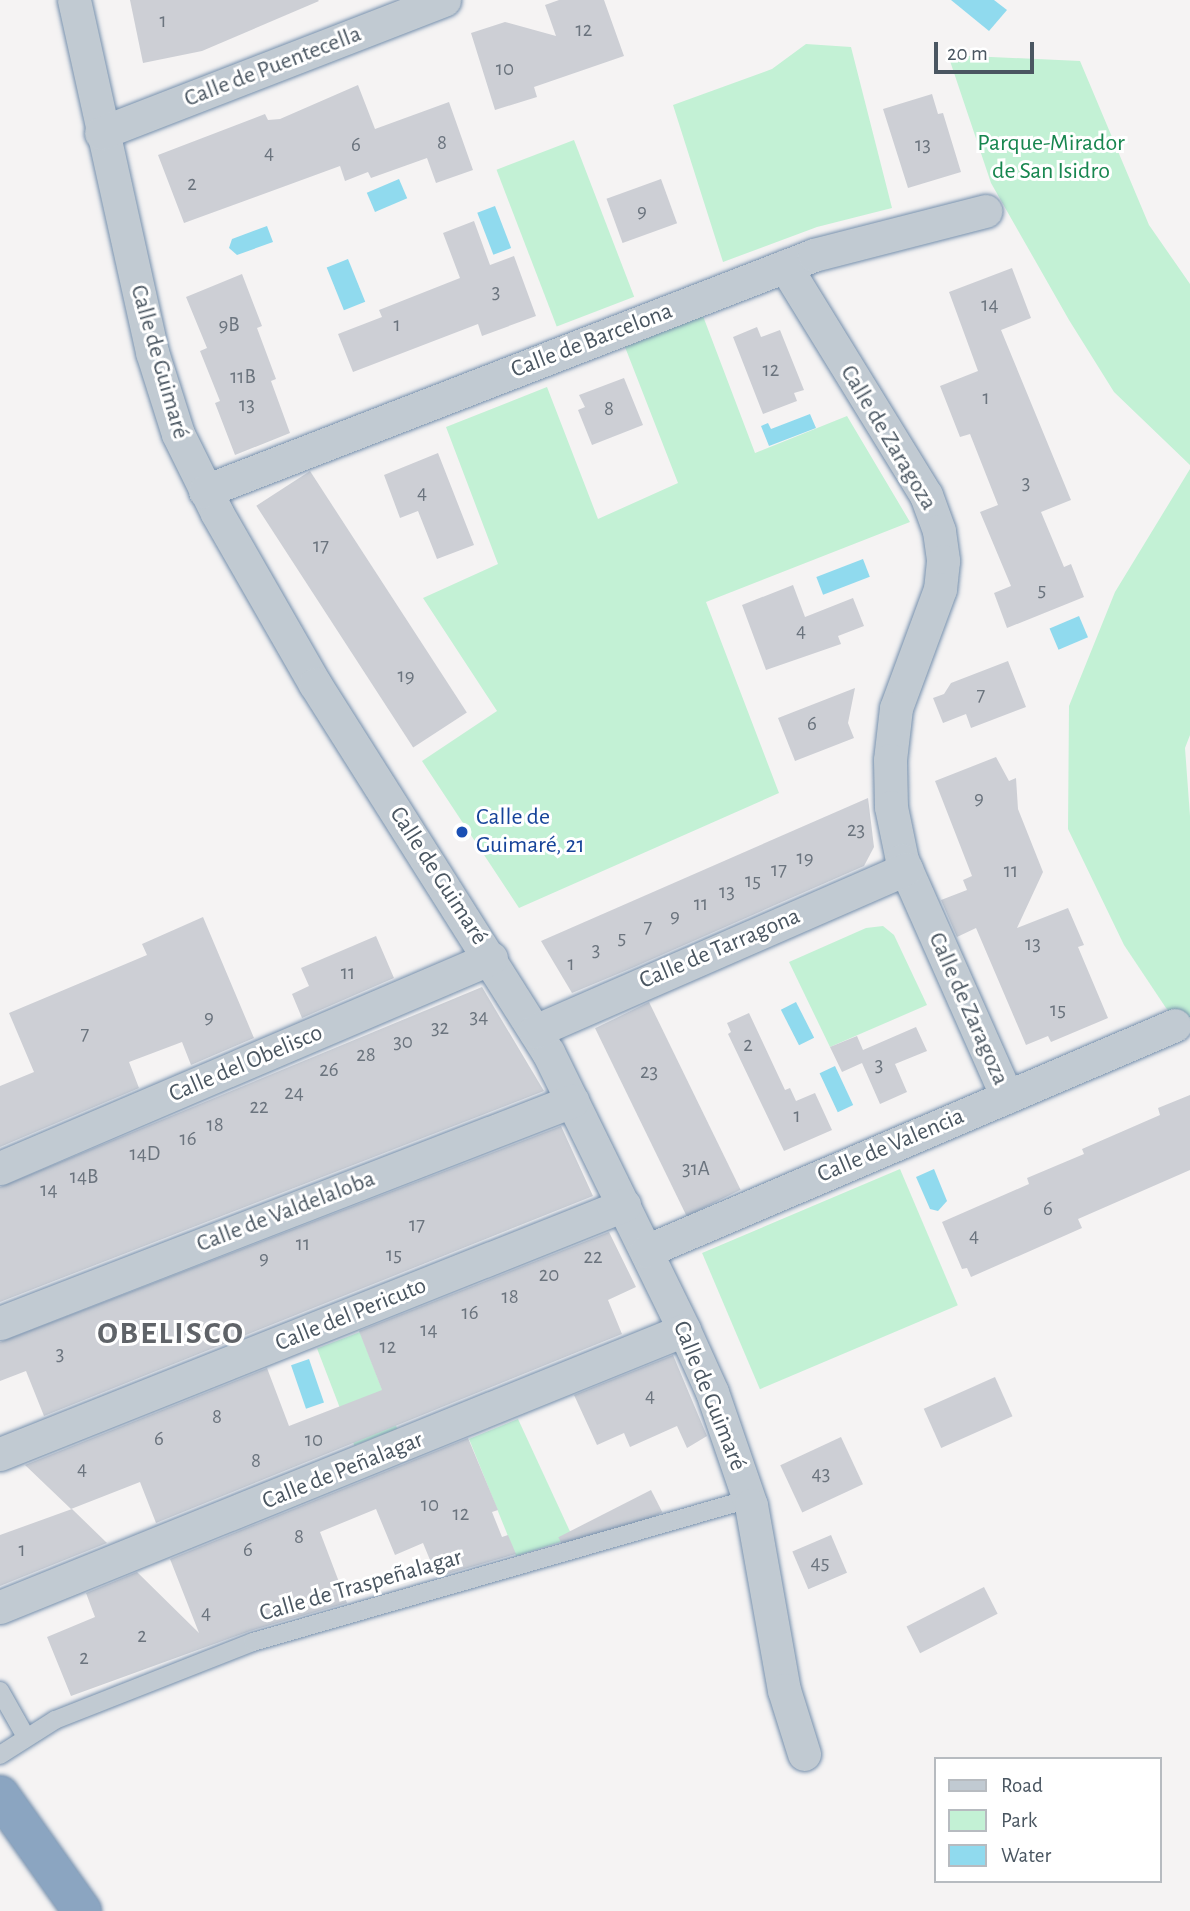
<!DOCTYPE html>
<meta charset="utf-8">
<style>
body{margin:0}
#map{position:relative;width:1190px;height:1911px;overflow:hidden;background:#f5f3f3;font-family:"Alegreya Sans",sans-serif}
div>[style]{position:absolute}
.green>*{inset:0;background:#c3f1d5;transform-origin:0 0}
.water>*{inset:0;background:#90daee;transform-origin:0 0}
.building>*{inset:0;background:#cdcfd5;transform-origin:0 0}
.roads{filter:drop-shadow(0 0 2px #7690ad) drop-shadow(0 0 2px #7690ad)}
.lane>*{height:18px;margin:-9px;padding:0 9px;transform-origin:9px;border-radius:9px;background:#c1cad2}
.street>*{height:33px;margin:-16.5px;padding:0 16.5px;transform-origin:16.5px;border-radius:16.5px;background:#c1cad2}
.highway>*{height:38px;margin:-19px;padding:0 19px;transform-origin:19px;border-radius:19px;background:#8ba5c1}
.dots>*{width:19px;height:19px;translate:-50% -50%;box-sizing:border-box;border:4px solid #fff;border-radius:50%}
span{translate:-50% -50%;white-space:nowrap;text-align:center;line-height:1.15;-webkit-text-stroke:6px #fff;paint-order:stroke}
.number-label{font-size:21px;color:#6b747e}
.number-label span{-webkit-text-stroke-width:0}
.street-label{font-size:24px;color:#4a5661}
.park-label{font-size:24px;color:#17864f}
.transit-label{font-size:24px;color:#164399}
.left{translate:0 -50%;text-align:left}
.district-label{font-size:32px;color:#5f6368;font-weight:700;letter-spacing:2px}
.legend{position:absolute;left:934px;top:1757px;width:228px;height:126px;box-sizing:border-box;background:#fff;border:2px solid #b7bbc0;margin:0;padding:9px 12px;list-style:none;font-size:21px;color:#4a5661}
.legend li{display:flex;align-items:center;gap:14px;height:35px}
.legend b{width:35px;border:2px solid #b7bbc0}
.scale{position:absolute;left:934px;top:42px;width:100px;height:32px;box-sizing:border-box;border:4px solid #4a5661;border-top:0;padding-left:9px;font-size:21px;line-height:24px;white-space:nowrap;color:#4a5661;-webkit-text-stroke:5px #fff;paint-order:stroke}
</style>
<div id="map">
<div class="green">
<div style="clip-path:polygon(806px 44px,851px 47px,892px 208px,817px 227px,723px 262px,673px 105px,772px 69px)"></div>
<div style="clip-path:polygon(948px 55px,1080px 61px,1149px 225px,1190px 284px,1190px 465px,1114px 392px,1069px 320px,991px 183px)"></div>
<div style="left:574px;top:140px;width:168px;height:83px;rotate:69deg"></div>
<div style="clip-path:polygon(703px 316px,755px 453px,847px 416px,910px 522px,706px 602px,779px 793px,519px 908px,422px 761px,497px 711px,423px 598px,498px 564px,446px 427px,547px 387px,598px 519px,678px 483px,625px 347px)"></div>
<div style="clip-path:polygon(1190px 469px,1190px 735px,1185px 748px,1190px 816px,1190px 1032px,1166px 1008px,1124px 945px,1068px 829px,1069px 706px,1115px 592px)"></div>
<div style="clip-path:polygon(883px 926px,894px 935px,927px 1005px,830px 1047px,789px 962px,866px 928px)"></div>
<div style="left:900px;top:1169px;width:148px;height:215px;rotate:67deg"></div>
<div style="left:360px;top:1332px;width:104px;height:46px;rotate:69deg"></div>
<div style="clip-path:polygon(518px 1419px,573px 1538px,516px 1556px,469px 1439px)"></div>
</div>
<div class="water">
<div style="clip-path:polygon(951px 0,994px 0,1007px 10px,989px 31px)"></div>
<div style="left:399px;top:179px;width:21px;height:35px;rotate:67deg"></div>
<div style="left:495px;top:206px;width:45px;height:19px;rotate:69deg"></div>
<div style="clip-path:polygon(267px 226px,273px 242px,237px 255px,229px 248px,232px 239px)"></div>
<div style="left:348px;top:259px;width:46px;height:23px;rotate:68deg"></div>
<div style="clip-path:polygon(810px 414px,816px 428px,769px 446px,761px 426px,768px 423px,771px 429px)"></div>
<div style="left:863px;top:559px;width:19px;height:50px;rotate:69deg"></div>
<div style="left:1079px;top:616px;width:23px;height:32px;rotate:67deg"></div>
<div style="left:796px;top:1002px;width:40px;height:17px;rotate:63deg"></div>
<div style="left:835px;top:1066px;width:43px;height:17px;rotate:65deg"></div>
<div style="clip-path:polygon(934px 1169px,947px 1201px,938px 1211px,930px 1209px,916px 1177px)"></div>
<div style="left:309px;top:1359px;width:46px;height:19px;rotate:71deg"></div>
</div>
<div class="building">
<div style="clip-path:polygon(130px 0,318px 0,319px 1px,202px 51px,143px 63px)"></div>
<div style="clip-path:polygon(559px 0,604px 0,624px 56px,534px 87px,537px 97px,495px 110px,471px 33px,505px 22px,556px 36px,545px 5px)"></div>
<div style="clip-path:polygon(358px 85px,375px 129px,449px 102px,473px 170px,436px 183px,427px 158px,371px 178px,368px 172px,345px 181px,340px 166px,184px 223px,158px 155px,265px 114px,268px 120px,280px 119px)"></div>
<div style="clip-path:polygon(932px 94px,938px 114px,943px 113px,961px 172px,908px 188px,883px 109px)"></div>
<div style="left:661px;top:179px;width:47px;height:58px;rotate:70deg"></div>
<div style="clip-path:polygon(474px 221px,490px 265px,514px 256px,536px 316px,482px 336px,478px 324px,353px 372px,338px 334px,382px 317px,379px 310px,460px 278px,443px 233px)"></div>
<div style="clip-path:polygon(1012px 268px,1031px 318px,1001px 330px,1071px 500px,1041px 512px,1064px 567px,1071px 564px,1084px 597px,1007px 628px,994px 593px,1011px 586px,980px 512px,998px 505px,970px 434px,960px 437px,940px 386px,978px 371px,949px 292px)"></div>
<div style="clip-path:polygon(242px 274px,262px 326px,257px 328px,276px 379px,271px 381px,290px 433px,235px 455px,215px 403px,220px 401px,200px 351px,207px 348px,186px 297px)"></div>
<div style="clip-path:polygon(757px 327px,761px 337px,780px 330px,804px 390px,794px 393px,797px 401px,763px 414px,733px 337px)"></div>
<div style="clip-path:polygon(624px 378px,643px 425px,592px 445px,578px 410px,585px 407px,579px 395px)"></div>
<div style="clip-path:polygon(438px 453px,474px 545px,437px 559px,418px 511px,400px 518px,384px 475px)"></div>
<div style="left:310px;top:471px;width:288px;height:64px;rotate:57deg"></div>
<div style="clip-path:polygon(793px 585px,805px 617px,853px 598px,864px 626px,838px 636px,841px 644px,766px 670px,742px 605px)"></div>
<div style="clip-path:polygon(1008px 661px,1026px 707px,971px 728px,966px 714px,943px 723px,933px 698px,944px 694px,951px 683px)"></div>
<div style="clip-path:polygon(855px 688px,848px 723px,854px 738px,795px 761px,778px 718px)"></div>
<div style="clip-path:polygon(996px 757px,1009px 781px,1016px 778px,1018px 809px,1043px 872px,1017px 928px,1068px 908px,1084px 945px,1078px 947px,1108px 1018px,1051px 1042px,1048px 1036px,1026px 1045px,976px 928px,957px 937px,941px 900px,967px 890px,963px 880px,972px 876px,935px 781px)"></div>
<div style="clip-path:polygon(868px 798px,874px 847px,864px 866px,632px 968px,572px 993px,541px 941px)"></div>
<div style="clip-path:polygon(203px 917px,254px 1038px,191px 1065px,182px 1042px,129px 1062px,139px 1088px,0 1147px,0 1086px,34px 1072px,9px 1013px,147px 955px,142px 944px)"></div>
<div style="clip-path:polygon(376px 936px,394px 978px,302px 1018px,292px 994px,309px 986px,301px 968px)"></div>
<div style="clip-path:polygon(482px 987px,544px 1091px,0 1302px,0 1187px)"></div>
<div style="left:649px;top:1002px;width:209px;height:60px;rotate:64deg"></div>
<div style="clip-path:polygon(749px 1013px,785px 1090px,790px 1088px,796px 1101px,815px 1093px,832px 1130px,784px 1151px,728px 1034px,731px 1032px,727px 1023px)"></div>
<div style="clip-path:polygon(916px 1027px,927px 1051px,895px 1064px,907px 1092px,880px 1104px,862px 1063px,842px 1072px,830px 1047px,857px 1036px,863px 1050px)"></div>
<div style="clip-path:polygon(1190px 1095px,1190px 1170px,1078px 1219px,1082px 1228px,971px 1277px,967px 1268px,962px 1269px,942px 1222px,1029px 1184px,1027px 1178px,1084px 1154px,1082px 1149px,1160px 1115px,1158px 1108px)"></div>
<div style="clip-path:polygon(561px 1126px,593px 1196px,44px 1416px,26px 1371px,0 1381px,0 1342px)"></div>
<div style="clip-path:polygon(609px 1232px,636px 1287px,608px 1300px,622px 1334px,156px 1523px,140px 1482px,71px 1509px,25px 1465px,267px 1368px,289px 1426px,382px 1390px,359px 1331px)"></div>
<div style="clip-path:polygon(673px 1355px,707px 1436px,687px 1448px,677px 1426px,630px 1447px,624px 1433px,597px 1445px,574px 1395px)"></div>
<div style="left:995px;top:1377px;width:43px;height:78px;rotate:66deg"></div>
<div style="left:841px;top:1437px;width:52px;height:67px;rotate:65deg"></div>
<div style="clip-path:polygon(468px 1438px,498px 1510px,492px 1512px,502px 1537px,508px 1535px,516px 1554px,437px 1577px,423px 1543px,395px 1555px,376px 1509px,320px 1532px,347px 1603px,250px 1631px,71px 1696px,47px 1637px,95px 1617px,86px 1593px,137px 1572px,199px 1633px,170px 1559px)"></div>
<div style="left:651px;top:1490px;width:25px;height:104px;rotate:63deg"></div>
<div style="clip-path:polygon(72px 1509px,107px 1543px,0 1586px,0 1535px)"></div>
<div style="left:831px;top:1535px;width:41px;height:42px;rotate:67deg"></div>
<div style="left:984px;top:1587px;width:30px;height:87px;rotate:63deg"></div>
</div>
<div class="roads">
<div class="lane">
<div style="left:0;top:1691px;width:53px;rotate:60.5deg"></div>
<div style="left:0;top:1755px;width:65px;rotate:-32.5deg"></div>
<div style="left:55px;top:1720px;width:213px;rotate:-21.5deg"></div>
<div style="left:253px;top:1642px;width:516px;rotate:-16.08deg"></div>
</div>
<div class="street">
<div style="left:74px;top:0;width:361px;rotate:77.5deg"></div>
<div style="left:152px;top:352px;width:86px;rotate:72.4deg"></div>
<div style="left:178px;top:434px;width:88px;rotate:63.7deg"></div>
<div style="left:217px;top:513px;width:197px;rotate:60.2deg"></div>
<div style="left:315px;top:684px;width:436px;rotate:57.7deg"></div>
<div style="left:548px;top:1052px;width:309px;rotate:63.9deg"></div>
<div style="left:684px;top:1330px;width:68px;rotate:65.7deg"></div>
<div style="left:712px;top:1392px;width:120px;rotate:71deg"></div>
<div style="left:751px;top:1505px;width:188px;rotate:79.9deg"></div>
<div style="left:784px;top:1690px;width:67px;rotate:72.6deg"></div>
<div style="left:101px;top:133px;width:368px;rotate:-21.2deg"></div>
<div style="left:785px;top:266px;width:269px;rotate:58.4deg"></div>
<div style="left:926px;top:495px;width:38px;rotate:70deg"></div>
<div style="left:939px;top:531px;width:30px;rotate:82deg"></div>
<div style="left:943px;top:561px;width:28px;rotate:96deg"></div>
<div style="left:940px;top:589px;width:127px;rotate:110.3deg"></div>
<div style="left:896px;top:708px;width:52px;rotate:96.6deg"></div>
<div style="left:890px;top:760px;width:47px;rotate:88.8deg"></div>
<div style="left:891px;top:807px;width:54px;rotate:78.3deg"></div>
<div style="left:902px;top:860px;width:259px;rotate:66.1deg"></div>
<div style="left:205px;top:491px;width:653px;rotate:-21.18deg"></div>
<div style="left:814px;top:255px;width:177px;rotate:-14.4deg"></div>
<div style="left:535px;top:1031px;width:405px;rotate:-23.6deg"></div>
<div style="left:0;top:1168px;width:534px;rotate:-23.16deg"></div>
<div style="left:646px;top:1251px;width:575px;rotate:-23.13deg"></div>
<div style="left:0;top:1323px;width:614px;rotate:-21.21deg"></div>
<div style="left:0;top:1454px;width:672px;rotate:-21.75deg"></div>
<div style="left:0;top:1607px;width:738px;rotate:-22.05deg"></div>
</div>
<div class="highway">
<div style="left:0;top:1795px;width:142px;rotate:54.7deg"></div>
</div>
</div>
<div class="dots">
<div style="left:462px;top:832px;background:#1a4fb4"></div>
</div>
<div class="number-label">
<span style="left:163px;top:21px">1</span>
<span style="left:584px;top:30px">12</span>
<span style="left:505px;top:69px">10</span>
<span style="left:442px;top:143px">8</span>
<span style="left:356px;top:145px">6</span>
<span style="left:923px;top:145px">13</span>
<span style="left:269px;top:153px">4</span>
<span style="left:192px;top:184px">2</span>
<span style="left:642px;top:211px">9</span>
<span style="left:496px;top:292px">3</span>
<span style="left:990px;top:305px">14</span>
<span style="left:229px;top:325px">9B</span>
<span style="left:397px;top:325px">1</span>
<span style="left:771px;top:370px">12</span>
<span style="left:243px;top:377px">11B</span>
<span style="left:986px;top:398px">1</span>
<span style="left:247px;top:405px">13</span>
<span style="left:609px;top:409px">8</span>
<span style="left:1026px;top:483px">3</span>
<span style="left:422px;top:493px">4</span>
<span style="left:321px;top:546px">17</span>
<span style="left:1042px;top:590px">5</span>
<span style="left:801px;top:631px">4</span>
<span style="left:406px;top:676px">19</span>
<span style="left:981px;top:695px">7</span>
<span style="left:812px;top:724px">6</span>
<span style="left:979px;top:798px">9</span>
<span style="left:856px;top:830px">23</span>
<span style="left:805px;top:858px">19</span>
<span style="left:779px;top:870px">17</span>
<span style="left:1011px;top:871px">11</span>
<span style="left:753px;top:881px">15</span>
<span style="left:727px;top:892px">13</span>
<span style="left:701px;top:904px">11</span>
<span style="left:675px;top:916px">9</span>
<span style="left:648px;top:927px">7</span>
<span style="left:622px;top:938px">5</span>
<span style="left:1033px;top:944px">13</span>
<span style="left:596px;top:950px">3</span>
<span style="left:571px;top:964px">1</span>
<span style="left:348px;top:973px">11</span>
<span style="left:1058px;top:1010px">15</span>
<span style="left:209px;top:1017px">9</span>
<span style="left:479px;top:1017px">34</span>
<span style="left:440px;top:1028px">32</span>
<span style="left:85px;top:1034px">7</span>
<span style="left:403px;top:1042px">30</span>
<span style="left:748px;top:1045px">2</span>
<span style="left:366px;top:1055px">28</span>
<span style="left:879px;top:1065px">3</span>
<span style="left:329px;top:1070px">26</span>
<span style="left:649px;top:1072px">23</span>
<span style="left:294px;top:1093px">24</span>
<span style="left:259px;top:1107px">22</span>
<span style="left:797px;top:1116px">1</span>
<span style="left:215px;top:1125px">18</span>
<span style="left:188px;top:1139px">16</span>
<span style="left:145px;top:1154px">14D</span>
<span style="left:696px;top:1169px">31A</span>
<span style="left:84px;top:1177px">14B</span>
<span style="left:49px;top:1190px">14</span>
<span style="left:1048px;top:1209px">6</span>
<span style="left:417px;top:1225px">17</span>
<span style="left:974px;top:1236px">4</span>
<span style="left:303px;top:1244px">11</span>
<span style="left:394px;top:1255px">15</span>
<span style="left:593px;top:1257px">22</span>
<span style="left:264px;top:1258px">9</span>
<span style="left:549px;top:1275px">20</span>
<span style="left:510px;top:1297px">18</span>
<span style="left:470px;top:1313px">16</span>
<span style="left:429px;top:1330px">14</span>
<span style="left:388px;top:1347px">12</span>
<span style="left:60px;top:1354px">3</span>
<span style="left:650px;top:1396px">4</span>
<span style="left:217px;top:1417px">8</span>
<span style="left:159px;top:1439px">6</span>
<span style="left:314px;top:1440px">10</span>
<span style="left:256px;top:1461px">8</span>
<span style="left:82px;top:1469px">4</span>
<span style="left:821px;top:1474px">43</span>
<span style="left:430px;top:1505px">10</span>
<span style="left:461px;top:1514px">12</span>
<span style="left:299px;top:1537px">8</span>
<span style="left:22px;top:1550px">1</span>
<span style="left:248px;top:1550px">6</span>
<span style="left:820px;top:1563px">45</span>
<span style="left:206px;top:1613px">4</span>
<span style="left:142px;top:1636px">2</span>
<span style="left:84px;top:1658px">2</span>
</div>
<div class="street-label">
<span style="left:273px;top:67px;rotate:-21deg">Calle de Puentecella</span>
<span style="left:592px;top:341px;rotate:-21deg">Calle de Barcelona</span>
<span style="left:159px;top:362px;rotate:74deg">Calle de Guimaré</span>
<span style="left:888px;top:438px;rotate:59deg">Calle de Zaragoza</span>
<span style="left:438px;top:876px;rotate:57deg">Calle de Guimaré</span>
<span style="left:720px;top:949px;rotate:-23deg">Calle de Tarragona</span>
<span style="left:968px;top:1009px;rotate:66deg">Calle de Zaragoza</span>
<span style="left:246px;top:1064px;rotate:-23deg">Calle del Obelisco</span>
<span style="left:891px;top:1146px;rotate:-23deg">Calle de Valencia</span>
<span style="left:286px;top:1212px;rotate:-21deg">Calle de Valdelaloba</span>
<span style="left:351px;top:1315px;rotate:-22deg">Calle del Pericuto</span>
<span style="left:709px;top:1396px;rotate:68deg">Calle de Guimaré</span>
<span style="left:343px;top:1471px;rotate:-22deg">Calle de Peñalagar</span>
<span style="left:361px;top:1586px;rotate:-16deg">Calle de Traspeñalagar</span>
</div>
<div class="park-label">
<span style="left:1051px;top:158px">Parque-Mirador<br>de San Isidro</span>
</div>
<div class="transit-label">
<span class="left" style="left:476px;top:832px">Calle de<br>Guimaré, 21</span>
</div>
<div class="district-label">
<span style="left:171px;top:1333px">OBELISCO</span>
</div>
<ul class="legend">
<li><b style="height:9px;background:#c1cad2"></b>Road</li>
<li><b style="height:19px;background:#c3f1d5"></b>Park</li>
<li><b style="height:19px;background:#90daee"></b>Water</li>
</ul>
<div class="scale">20 m</div>
</div>
